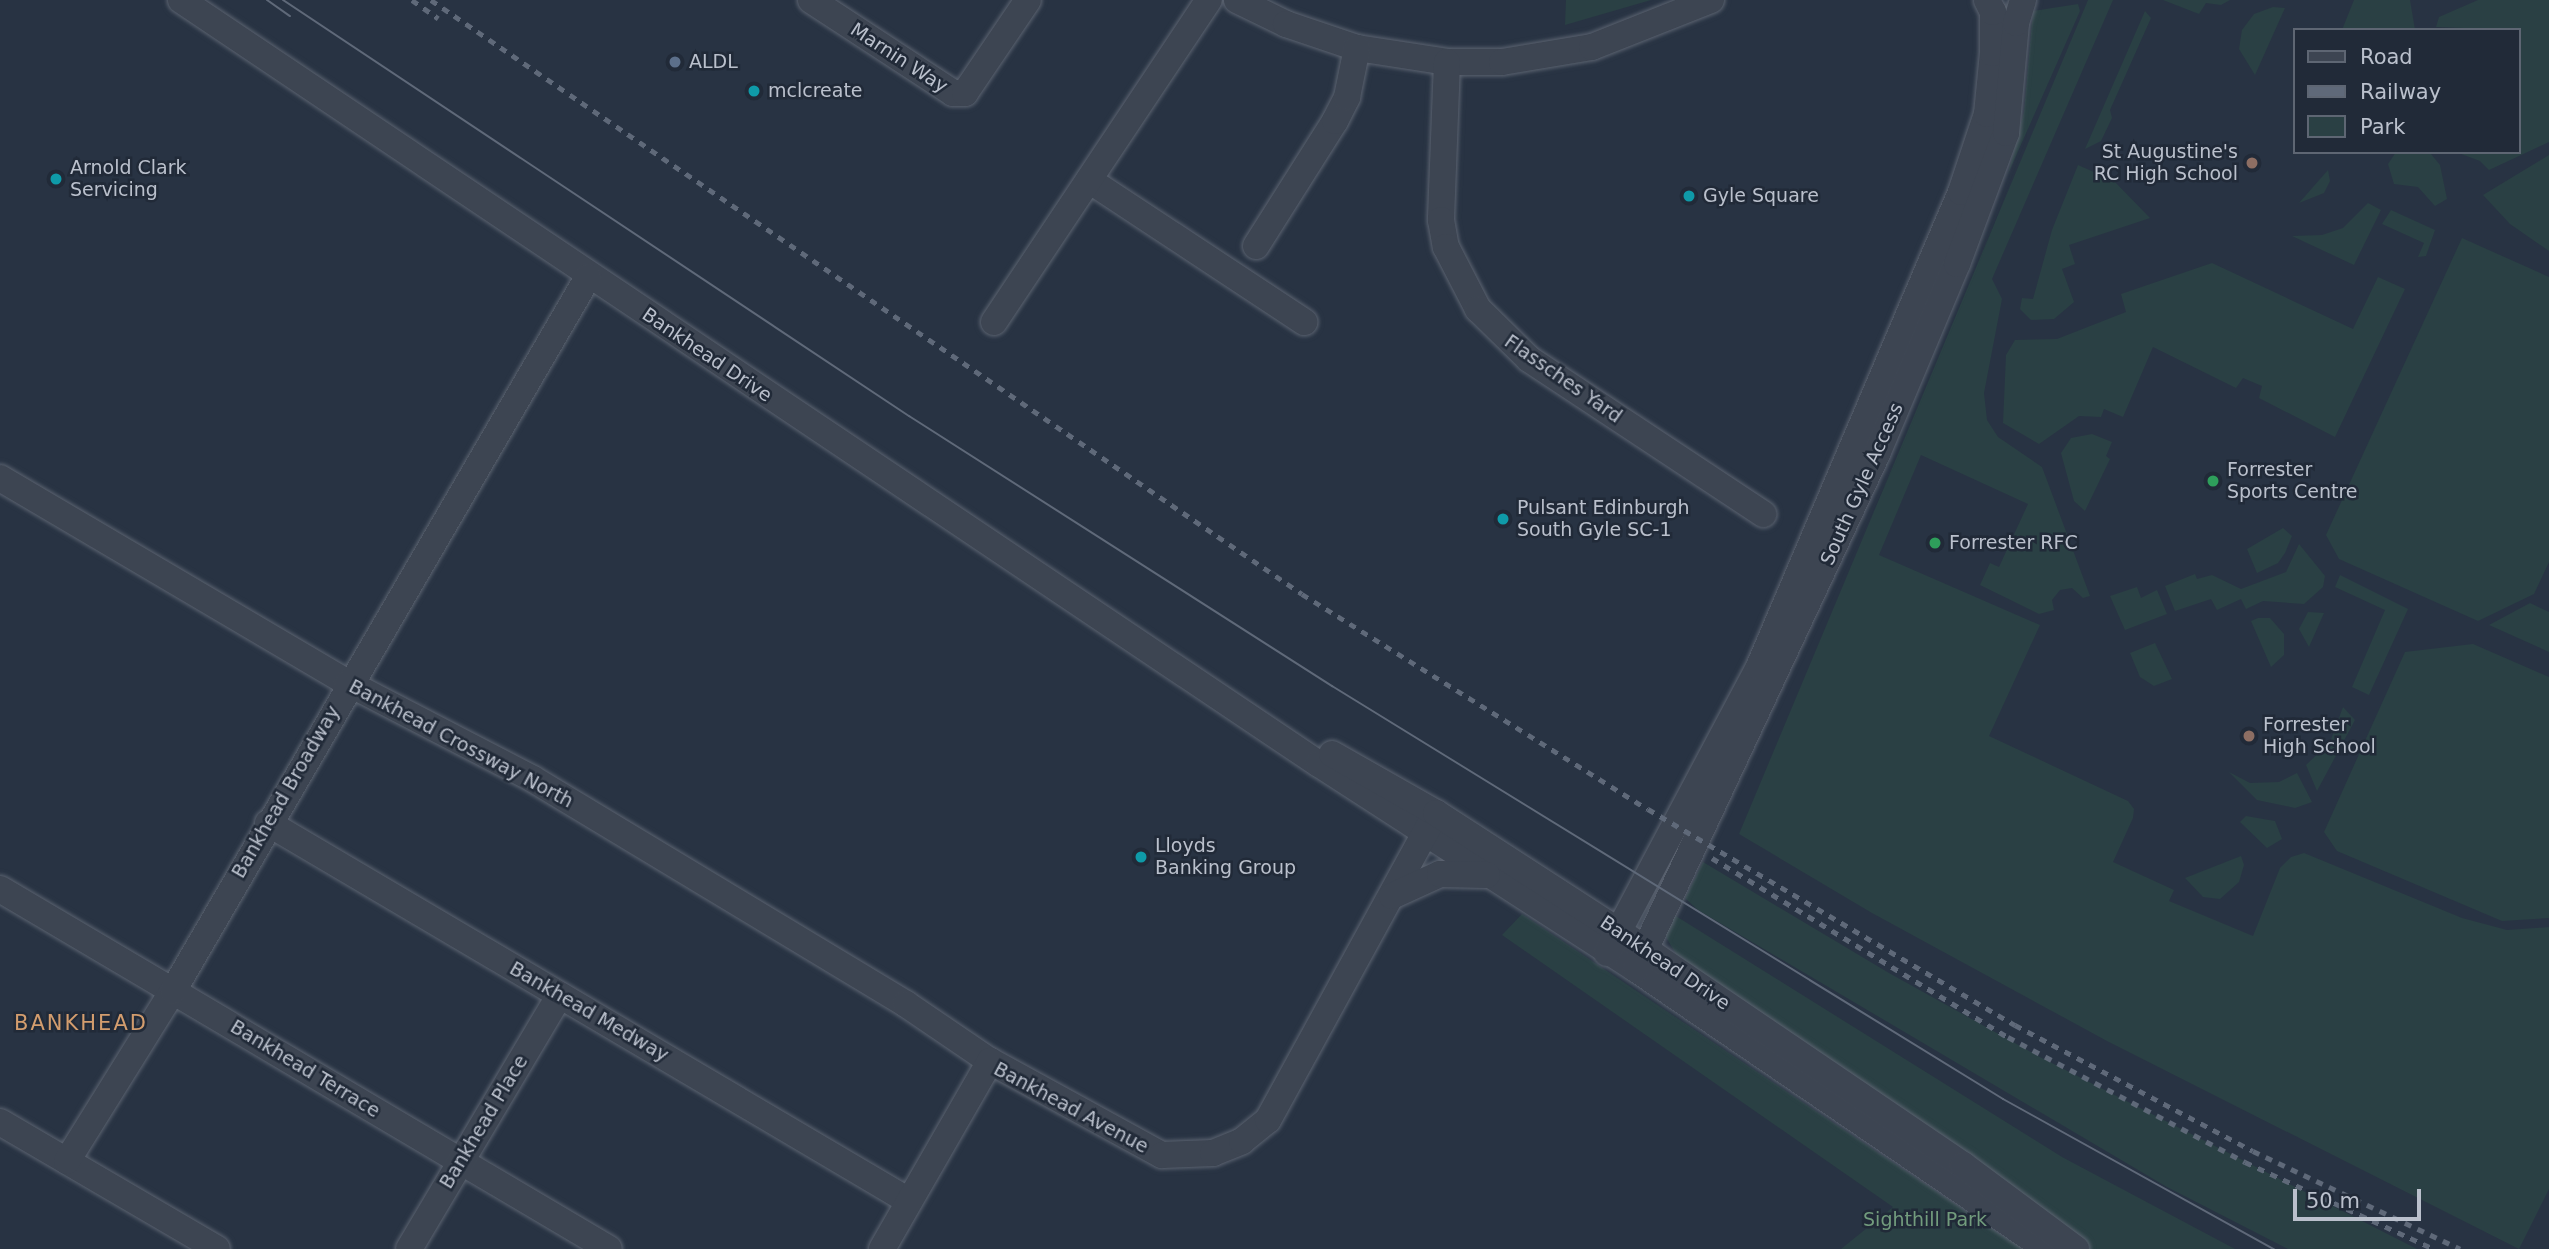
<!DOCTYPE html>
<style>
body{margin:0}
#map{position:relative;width:2549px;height:1249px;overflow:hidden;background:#283343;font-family:"DejaVu Sans",sans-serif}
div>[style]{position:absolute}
.green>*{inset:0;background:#2a4044}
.roads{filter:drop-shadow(0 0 2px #5b6370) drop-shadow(0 0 2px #5b6370)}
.minor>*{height:26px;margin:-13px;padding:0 13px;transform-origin:13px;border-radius:13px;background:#3d4552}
.tram>*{height:2px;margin:-1px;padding:0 1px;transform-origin:1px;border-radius:1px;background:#5f6979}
.rail>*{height:5px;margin-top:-2.5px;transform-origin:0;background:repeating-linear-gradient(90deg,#5f6979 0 7px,transparent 0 14px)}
.dots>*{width:19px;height:19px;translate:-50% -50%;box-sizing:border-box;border:4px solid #212a38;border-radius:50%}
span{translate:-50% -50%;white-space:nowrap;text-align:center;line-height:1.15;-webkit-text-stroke:5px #212a38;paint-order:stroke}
.street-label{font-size:19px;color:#bac0cc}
.poi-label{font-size:19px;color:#bac0cc}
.left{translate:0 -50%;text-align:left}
.right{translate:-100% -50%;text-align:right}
.park-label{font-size:19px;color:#729c7d}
.neighbourhood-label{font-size:21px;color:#d39d6e;letter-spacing:2px}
.legend{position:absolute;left:2293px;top:28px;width:228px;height:126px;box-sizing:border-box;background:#212a38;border:2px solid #5e6673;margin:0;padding:9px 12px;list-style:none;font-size:21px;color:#bac0cc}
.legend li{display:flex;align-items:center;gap:14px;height:35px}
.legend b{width:35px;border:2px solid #5e6673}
.scale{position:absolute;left:2293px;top:1189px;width:128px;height:32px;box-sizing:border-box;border:4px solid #bac0cc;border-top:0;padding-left:9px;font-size:21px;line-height:24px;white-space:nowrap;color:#bac0cc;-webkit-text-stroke:5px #212a38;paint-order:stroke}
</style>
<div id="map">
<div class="green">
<div style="clip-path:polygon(1566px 0,1651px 0,1565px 25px)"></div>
<div style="clip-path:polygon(2088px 0,2113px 0,1992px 279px,2002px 299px,1984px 393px,1987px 420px,1998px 437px,2042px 467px,2090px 596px,2083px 598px,2072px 588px,2060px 590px,2052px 600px,2054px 610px,2039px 614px,1980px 585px,1990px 563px,1999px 567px,2028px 504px,1921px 455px,1879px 555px,2040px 625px,1989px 736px,2128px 801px,2134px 809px,2133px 818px,2113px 862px,2174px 890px,2169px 901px,2253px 936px,2280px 868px,2291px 857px,2304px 853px,2462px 918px,2507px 930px,2549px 927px,2549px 1189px,2519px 1249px,2107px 1041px,1872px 913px,1739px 834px)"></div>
<div style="clip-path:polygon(2163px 0,2230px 0,2221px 5px,2206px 3px,2199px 14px)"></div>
<div style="clip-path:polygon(2354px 0,2410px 0,2415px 30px,2342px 30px)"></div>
<div style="clip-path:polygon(2478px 0,2549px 0,2549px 142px,2489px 170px,2480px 161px,2456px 152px,2519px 152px,2519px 30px,2436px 27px,2439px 17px)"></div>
<div style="clip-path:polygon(2078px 4px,2080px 11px,2008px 174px,2024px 111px,2033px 11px)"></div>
<div style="clip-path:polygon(2273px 7px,2285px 8px,2255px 75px,2239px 49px,2242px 30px,2254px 14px)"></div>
<div style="clip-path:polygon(2145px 11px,2151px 18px,2110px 110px,2112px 118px,2101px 141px,2085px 149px)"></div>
<div style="clip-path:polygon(2396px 152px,2431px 154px,2440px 165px,2447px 199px,2435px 206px,2418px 187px,2394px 184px,2388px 164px)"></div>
<div style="clip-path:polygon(2549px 155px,2549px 251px,2510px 224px,2483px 195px)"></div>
<div style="clip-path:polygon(2078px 165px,2114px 181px,2150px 218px,2069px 245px,2075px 264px,2062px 269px,2074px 302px,2054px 319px,2031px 320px,2020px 309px,2022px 298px,2033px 299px,2052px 230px)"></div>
<div style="clip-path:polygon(2328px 170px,2330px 181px,2324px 193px,2299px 203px)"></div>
<div style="clip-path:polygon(2368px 203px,2381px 210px,2354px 265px,2292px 236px,2322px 235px,2343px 228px)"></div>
<div style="clip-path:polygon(2391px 210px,2435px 230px,2426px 256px,2418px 257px,2424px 243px,2382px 224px)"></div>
<div style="clip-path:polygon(2462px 238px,2549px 277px,2549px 562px,2534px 594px,2478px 621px,2339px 559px,2326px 535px)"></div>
<div style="clip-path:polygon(2212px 263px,2353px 329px,2378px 277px,2405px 289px,2335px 437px,2259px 398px,2262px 386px,2243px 378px,2236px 388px,2153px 347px,2123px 417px,2104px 409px,2101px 417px,2079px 416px,2039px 444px,2003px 423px,2006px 355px,2015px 340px,2057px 339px,2126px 312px,2121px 294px)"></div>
<div style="clip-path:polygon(2092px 434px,2112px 442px,2106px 456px,2110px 459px,2085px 511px,2074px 501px,2061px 453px,2071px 438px)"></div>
<div style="clip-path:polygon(2283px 528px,2292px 536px,2285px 553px,2278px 563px,2257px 573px,2247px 549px)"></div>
<div style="clip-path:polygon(2299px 544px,2325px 576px,2323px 587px,2304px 604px,2263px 601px,2246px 609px,2241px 599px,2217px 610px,2211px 599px,2175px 611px,2165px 586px,2195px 574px,2197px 579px,2212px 575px,2241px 589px,2286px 572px)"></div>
<div style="clip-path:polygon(2340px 575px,2408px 609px,2369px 695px,2352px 687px,2385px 610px,2335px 587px)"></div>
<div style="clip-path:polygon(2137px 587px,2141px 598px,2157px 590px,2167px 614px,2125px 630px,2110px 596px)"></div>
<div style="clip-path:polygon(2530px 603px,2549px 612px,2549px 652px,2489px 625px)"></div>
<div style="clip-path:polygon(2308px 612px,2324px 613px,2309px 647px,2299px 629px)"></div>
<div style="clip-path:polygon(2258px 618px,2270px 618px,2284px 634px,2284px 655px,2271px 667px,2251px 621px)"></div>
<div style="clip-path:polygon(2155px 643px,2172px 679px,2154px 686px,2140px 677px,2130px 653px)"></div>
<div style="clip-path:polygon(2473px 644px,2549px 677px,2549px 918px,2502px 921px,2337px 851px,2324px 832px,2405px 652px)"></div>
<div style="clip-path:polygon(2343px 707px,2355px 720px,2317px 791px,2306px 765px,2330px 742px)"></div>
<div style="clip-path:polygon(2229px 772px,2250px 783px,2279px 782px,2297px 773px,2312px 802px,2295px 808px,2257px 800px)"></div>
<div style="clip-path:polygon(2246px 816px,2275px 821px,2282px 839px,2267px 848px,2240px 822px)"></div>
<div style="clip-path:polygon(2241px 856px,2244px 865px,2239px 882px,2220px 899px,2203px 897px,2185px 878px)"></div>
<div style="clip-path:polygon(1703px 862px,1889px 973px,2038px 1056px,2417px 1249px,2288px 1249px,2167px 1187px,1698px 910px,1685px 898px)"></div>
<div style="clip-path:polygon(1671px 913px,2062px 1157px,2235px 1249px,2086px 1249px,1677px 956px,1666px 937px)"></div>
<div style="clip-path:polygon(1522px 914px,1735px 1057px,2023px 1249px,1841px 1249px,1893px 1207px,1502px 935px)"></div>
</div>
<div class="roads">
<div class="minor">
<div style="left:181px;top:0;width:1371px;rotate:33.88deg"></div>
<div style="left:1319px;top:764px;width:378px;rotate:32.9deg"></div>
<div style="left:1636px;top:969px;width:497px;rotate:34.3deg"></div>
<div style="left:811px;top:0;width:170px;rotate:33.2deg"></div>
<div style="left:953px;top:93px;width:12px"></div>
<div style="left:965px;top:93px;width:112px;rotate:-55.9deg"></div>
<div style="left:1237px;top:0;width:55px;rotate:26.1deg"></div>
<div style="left:1286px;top:24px;width:75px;rotate:18.7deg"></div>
<div style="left:1357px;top:48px;width:91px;rotate:8.8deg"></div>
<div style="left:1447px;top:62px;width:55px"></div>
<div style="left:1502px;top:62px;width:91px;rotate:-9.5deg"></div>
<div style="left:1592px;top:47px;width:128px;rotate:-21.6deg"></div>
<div style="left:1447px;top:62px;width:158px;rotate:92.2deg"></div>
<div style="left:1441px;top:220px;width:27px;rotate:80deg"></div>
<div style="left:1446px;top:247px;width:70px;rotate:62.7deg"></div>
<div style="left:1478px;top:309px;width:71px;rotate:44.4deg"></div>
<div style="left:1529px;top:359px;width:281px;rotate:33.5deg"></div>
<div style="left:1089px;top:180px;width:258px;rotate:33.4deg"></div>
<div style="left:1256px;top:246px;width:148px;rotate:-57.7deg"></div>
<div style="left:1335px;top:121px;width:27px;rotate:-63deg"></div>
<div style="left:1347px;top:97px;width:50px;rotate:-78.5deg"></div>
<div style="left:994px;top:322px;width:387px;rotate:-56.3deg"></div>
<div style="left:0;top:478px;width:404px;rotate:30.5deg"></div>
<div style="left:348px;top:683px;width:208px;rotate:27.4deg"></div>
<div style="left:533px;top:779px;width:436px;rotate:31.1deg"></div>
<div style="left:906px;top:1004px;width:102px;rotate:34.2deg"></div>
<div style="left:990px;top:1061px;width:196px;rotate:28.7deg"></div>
<div style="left:1162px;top:1155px;width:51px;rotate:-2.2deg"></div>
<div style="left:1213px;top:1153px;width:31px;rotate:-22deg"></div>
<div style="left:1242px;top:1141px;width:33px;rotate:-39deg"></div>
<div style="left:1268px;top:1120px;width:350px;rotate:-61.3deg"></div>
<div style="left:1332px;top:754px;width:120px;rotate:29.6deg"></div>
<div style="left:1436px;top:813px;width:219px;rotate:32.9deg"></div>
<div style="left:1620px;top:932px;width:415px;rotate:34.2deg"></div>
<div style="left:1963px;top:1165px;width:141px;rotate:36.6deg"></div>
<div style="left:268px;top:823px;width:744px;rotate:30.53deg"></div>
<div style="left:0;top:889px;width:707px;rotate:30.59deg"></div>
<div style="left:1392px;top:896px;width:53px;rotate:-24.6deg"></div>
<div style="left:1440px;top:874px;width:47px;rotate:1.2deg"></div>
<div style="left:1607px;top:953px;width:324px;rotate:-62deg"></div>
<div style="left:1759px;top:667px;width:516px;rotate:-66.96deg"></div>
<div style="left:1961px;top:192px;width:82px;rotate:-71.6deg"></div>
<div style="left:1987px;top:114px;width:61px;rotate:-84.4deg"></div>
<div style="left:1993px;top:53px;width:41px;rotate:-90deg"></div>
<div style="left:1993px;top:12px;width:13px;rotate:-117deg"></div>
<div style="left:1636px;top:969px;width:569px;rotate:-64.92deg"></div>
<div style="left:1877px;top:454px;width:206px;rotate:-67.2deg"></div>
<div style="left:1957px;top:264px;width:140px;rotate:-69.5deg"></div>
<div style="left:2006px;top:133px;width:110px;rotate:-84.8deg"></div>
<div style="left:2016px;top:23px;width:24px;rotate:-73deg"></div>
<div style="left:0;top:1122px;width:251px;rotate:30.3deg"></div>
<div style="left:67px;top:1161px;width:200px;rotate:-58.1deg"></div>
<div style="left:173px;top:991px;width:826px;rotate:-59.83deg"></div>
<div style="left:409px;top:1249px;width:295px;rotate:-59.3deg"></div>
<div style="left:882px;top:1249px;width:217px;rotate:-60.1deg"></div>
</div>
</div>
<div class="tram">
<div style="left:267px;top:0;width:28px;rotate:35deg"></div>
<div style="left:283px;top:0;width:752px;rotate:33.61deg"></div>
<div style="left:909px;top:416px;width:502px;rotate:32.55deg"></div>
<div style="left:1332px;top:686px;width:788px;rotate:31.61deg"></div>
<div style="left:2003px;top:1099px;width:310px;rotate:29deg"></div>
</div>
<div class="rail">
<div style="left:412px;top:0;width:32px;rotate:35deg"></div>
<div style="left:431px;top:0;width:1054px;rotate:34.29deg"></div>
<div style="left:1302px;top:594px;width:407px;rotate:31.9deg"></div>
<div style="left:1648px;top:809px;width:426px;rotate:30.5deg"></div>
<div style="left:2015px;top:1025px;width:269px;rotate:27.9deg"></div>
<div style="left:2253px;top:1151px;width:229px;rotate:25.3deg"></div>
<div style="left:1712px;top:858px;width:346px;rotate:31.2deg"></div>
<div style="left:2008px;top:1037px;width:268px;rotate:27.8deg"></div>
<div style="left:2245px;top:1162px;width:208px;rotate:24.7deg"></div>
</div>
<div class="dots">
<div style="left:675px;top:62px;background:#5c6f8a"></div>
<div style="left:754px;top:91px;background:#0f9aa8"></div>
<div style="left:2252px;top:163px;background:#8d6e63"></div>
<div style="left:56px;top:179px;background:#0f9aa8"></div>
<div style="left:1689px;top:196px;background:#0f9aa8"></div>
<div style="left:2213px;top:481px;background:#2e9e5b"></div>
<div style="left:1503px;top:519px;background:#0f9aa8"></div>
<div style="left:1935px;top:543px;background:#2e9e5b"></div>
<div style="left:2249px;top:736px;background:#8d6e63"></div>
<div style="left:1141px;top:857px;background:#0f9aa8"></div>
</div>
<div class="street-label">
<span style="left:899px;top:58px;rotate:33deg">Marnin Way</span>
<span style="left:707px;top:355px;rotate:34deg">Bankhead Drive</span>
<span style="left:1563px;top:379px;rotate:35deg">Flassches Yard</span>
<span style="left:1862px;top:484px;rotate:-66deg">South Gyle Access</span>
<span style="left:461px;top:744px;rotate:28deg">Bankhead Crossway North</span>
<span style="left:286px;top:792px;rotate:-60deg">Bankhead Broadway</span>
<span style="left:1665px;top:963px;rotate:34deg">Bankhead Drive</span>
<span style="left:589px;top:1012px;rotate:30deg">Bankhead Medway</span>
<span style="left:305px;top:1069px;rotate:31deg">Bankhead Terrace</span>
<span style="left:1071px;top:1108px;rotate:28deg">Bankhead Avenue</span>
<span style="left:484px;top:1122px;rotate:-59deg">Bankhead Place</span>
</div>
<div class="poi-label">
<span class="left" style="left:689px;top:62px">ALDL</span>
<span class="left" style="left:768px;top:91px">mclcreate</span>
<span class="right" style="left:2238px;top:163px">St Augustine's<br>RC High School</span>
<span class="left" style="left:70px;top:179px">Arnold Clark<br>Servicing</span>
<span class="left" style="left:1703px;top:196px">Gyle Square</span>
<span class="left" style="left:2227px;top:481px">Forrester<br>Sports Centre</span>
<span class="left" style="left:1517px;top:519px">Pulsant Edinburgh<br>South Gyle SC-1</span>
<span class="left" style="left:1949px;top:543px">Forrester RFC</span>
<span class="left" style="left:2263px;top:736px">Forrester<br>High School</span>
<span class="left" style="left:1155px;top:857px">Lloyds<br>Banking Group</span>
</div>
<div class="park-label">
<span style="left:1925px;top:1220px">Sighthill Park</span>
</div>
<div class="neighbourhood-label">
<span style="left:81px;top:1023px">BANKHEAD</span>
</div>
<ul class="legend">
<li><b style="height:9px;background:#3d4552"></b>Road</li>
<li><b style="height:9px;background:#5f6979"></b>Railway</li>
<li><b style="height:19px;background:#2a4044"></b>Park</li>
</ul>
<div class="scale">50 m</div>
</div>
